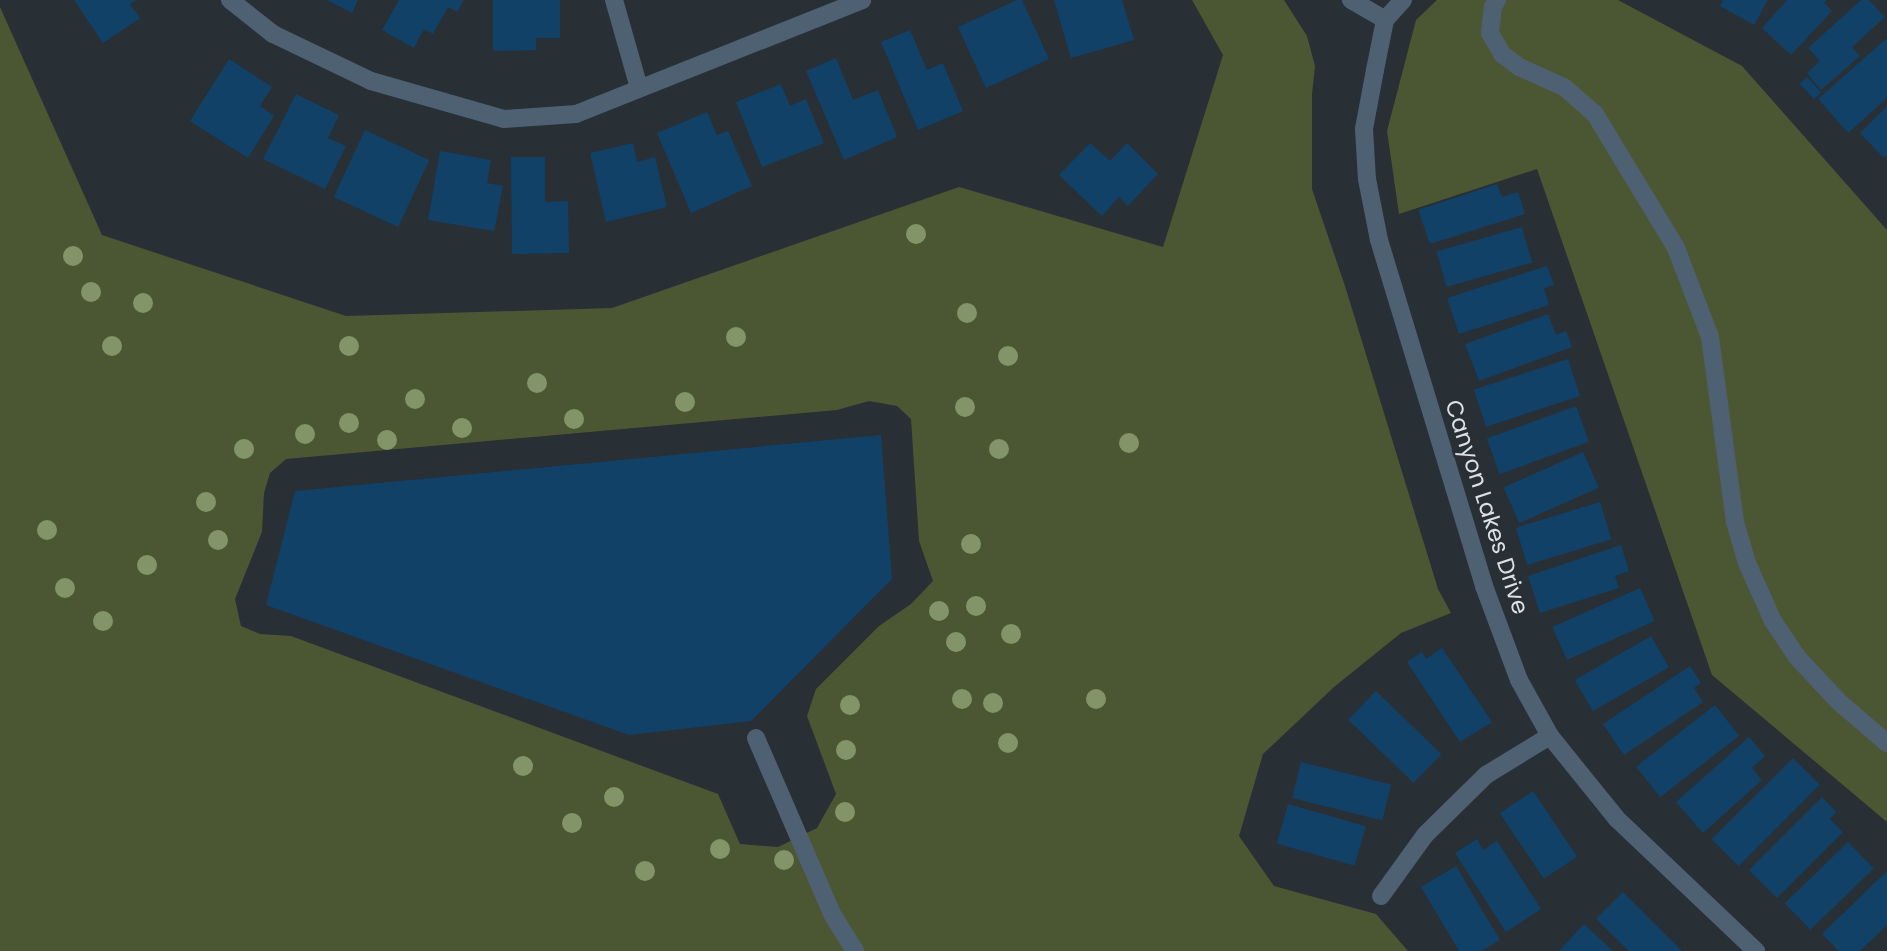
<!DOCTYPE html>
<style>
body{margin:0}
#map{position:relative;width:1887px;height:951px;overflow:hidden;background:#282f35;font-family:Poppins,sans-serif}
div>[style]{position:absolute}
.green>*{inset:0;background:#4b5633}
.building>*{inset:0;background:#124168;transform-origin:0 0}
.lane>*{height:18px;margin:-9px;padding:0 9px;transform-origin:9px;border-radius:9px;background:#4e6173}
.street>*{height:18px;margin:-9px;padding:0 9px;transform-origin:9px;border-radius:9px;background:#4e6173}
.trees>*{width:20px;height:20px;margin:-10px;border-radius:50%;background:#829468}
span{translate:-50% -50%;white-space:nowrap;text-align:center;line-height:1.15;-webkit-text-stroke:5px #282f35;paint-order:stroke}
.street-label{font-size:23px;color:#dde1e6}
</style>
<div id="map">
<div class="green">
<div style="clip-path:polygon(evenodd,1192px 0,1284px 0,1307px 36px,1315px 66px,1312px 95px,1312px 189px,1345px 286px,1438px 589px,1451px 613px,1401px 633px,1334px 687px,1263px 754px,1239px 836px,1274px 886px,1376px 914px,1408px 951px,0 951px,0 7px,102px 235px,346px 316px,612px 308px,959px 187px,1163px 247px,1223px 55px,1192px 0,869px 401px,897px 406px,911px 419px,919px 541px,933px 581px,911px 604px,879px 626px,816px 689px,807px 716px,836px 794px,817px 828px,778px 847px,740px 844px,718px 794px,291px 636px,260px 634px,241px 626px,235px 599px,262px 532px,264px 493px,270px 473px,286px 459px,837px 410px,869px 401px)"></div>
<div style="clip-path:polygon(1437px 0,1618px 0,1742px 66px,1887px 230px,1887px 822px,1712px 675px,1537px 169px,1399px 214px,1387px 131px,1416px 20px)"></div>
</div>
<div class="building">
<div style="clip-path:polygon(74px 0,137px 0,130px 4px,140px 18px,103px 43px)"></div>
<div style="clip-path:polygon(327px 0,358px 0,352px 13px)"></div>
<div style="clip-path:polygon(399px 0,464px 0,457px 12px,448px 7px,433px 34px,424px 29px,414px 48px,382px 30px)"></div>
<div style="clip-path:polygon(493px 0,560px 0,560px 38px,536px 38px,536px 50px,493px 51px)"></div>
<div style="clip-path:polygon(1017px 0,1022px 0,1049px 59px,986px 88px,958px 27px)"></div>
<div style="clip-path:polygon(1054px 0,1122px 0,1134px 40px,1071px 58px)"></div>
<div style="clip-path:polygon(1723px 0,1768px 0,1754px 25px,1720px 6px)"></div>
<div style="clip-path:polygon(1787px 0,1827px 0,1824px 3px,1832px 11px,1791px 55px,1762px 28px)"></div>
<div style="clip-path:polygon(1861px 0,1869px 0,1885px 17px,1852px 47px,1860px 56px,1821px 90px,1807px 73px,1820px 61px,1808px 48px)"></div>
<div style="clip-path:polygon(910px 30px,927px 70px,943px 63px,963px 111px,918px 130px,881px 42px)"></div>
<div style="clip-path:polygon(1887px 38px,1887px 98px,1848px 133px,1818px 99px)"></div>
<div style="clip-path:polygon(836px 58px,853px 100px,878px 90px,897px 137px,844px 160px,806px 71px)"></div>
<div style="clip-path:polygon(229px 59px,272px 87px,260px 106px,274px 116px,248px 158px,190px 121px)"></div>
<div style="left:1807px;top:77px;width:21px;height:10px;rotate:47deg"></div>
<div style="clip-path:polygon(781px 84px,790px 106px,806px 99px,824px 143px,762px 167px,736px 102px)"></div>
<div style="clip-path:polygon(296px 94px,339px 115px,328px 138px,346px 146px,325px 189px,263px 159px)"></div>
<div style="clip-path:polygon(1887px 106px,1887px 155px,1884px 158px,1860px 133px)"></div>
<div style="clip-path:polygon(707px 112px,717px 135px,728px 131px,752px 186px,691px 213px,657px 133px)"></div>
<div style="left:365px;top:130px;width:71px;height:74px;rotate:25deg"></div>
<div style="clip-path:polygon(633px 143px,637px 162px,655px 157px,667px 207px,606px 222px,590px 153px)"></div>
<div style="clip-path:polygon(1090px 143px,1110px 161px,1127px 143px,1158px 174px,1128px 206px,1119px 197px,1102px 216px,1059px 175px)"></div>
<div style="clip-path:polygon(440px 151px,491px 160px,487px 183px,503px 186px,494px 231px,428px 220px)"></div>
<div style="clip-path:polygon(511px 157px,545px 157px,545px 202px,568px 201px,569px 253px,512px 254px)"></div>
<div style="clip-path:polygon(1497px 184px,1502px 197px,1518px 192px,1525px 214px,1430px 244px,1418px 210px)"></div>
<div style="left:1522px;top:227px;width:37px;height:89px;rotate:74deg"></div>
<div style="clip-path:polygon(1547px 266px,1554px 285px,1544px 288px,1549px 305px,1459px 334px,1447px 298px)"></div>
<div style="clip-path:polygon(1548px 314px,1556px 335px,1566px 331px,1572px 347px,1479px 381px,1465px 344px)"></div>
<div style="left:1568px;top:359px;width:39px;height:99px;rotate:72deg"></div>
<div style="left:1576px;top:406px;width:38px;height:95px;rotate:70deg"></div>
<div style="clip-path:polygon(881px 435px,892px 579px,751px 721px,629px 735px,266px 605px,295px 491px)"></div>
<div style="left:1583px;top:452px;width:39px;height:87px;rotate:66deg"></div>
<div style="left:1600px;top:502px;width:39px;height:88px;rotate:73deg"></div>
<div style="clip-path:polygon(1621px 545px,1629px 571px,1615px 576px,1619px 588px,1540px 613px,1528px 576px)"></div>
<div style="left:1640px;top:588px;width:36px;height:96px;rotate:66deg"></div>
<div style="left:1651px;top:636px;width:36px;height:88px;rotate:60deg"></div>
<div style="clip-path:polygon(1442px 648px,1492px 722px,1460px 742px,1407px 662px,1422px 652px,1426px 659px)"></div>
<div style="clip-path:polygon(1690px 666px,1701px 683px,1694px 688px,1703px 702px,1624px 755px,1603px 724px)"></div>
<div style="left:1376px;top:691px;width:91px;height:40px;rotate:44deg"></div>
<div style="left:1715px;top:705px;width:39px;height:100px;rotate:52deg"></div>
<div style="clip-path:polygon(1749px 737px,1765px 756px,1752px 768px,1762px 780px,1703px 833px,1676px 802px)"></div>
<div style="left:1793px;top:758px;width:38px;height:115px;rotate:45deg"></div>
<div style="left:1301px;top:762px;width:93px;height:37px;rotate:14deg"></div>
<div style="left:1533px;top:791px;width:79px;height:40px;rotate:56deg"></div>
<div style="clip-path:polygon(1822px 797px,1836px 812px,1830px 819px,1843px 832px,1777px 898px,1749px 870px)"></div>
<div style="left:1288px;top:804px;width:81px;height:41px;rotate:16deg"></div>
<div style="clip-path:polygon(1477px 839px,1483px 850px,1497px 841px,1541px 909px,1506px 932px,1455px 853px)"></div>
<div style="left:1848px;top:842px;width:37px;height:88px;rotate:46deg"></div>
<div style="clip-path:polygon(1456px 866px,1500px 940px,1481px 951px,1459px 951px,1421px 887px)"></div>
<div style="clip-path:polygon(1887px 871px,1887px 925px,1860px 951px,1839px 951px,1822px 934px)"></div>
<div style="clip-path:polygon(1623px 892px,1682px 951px,1629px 951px,1596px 919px)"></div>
<div style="clip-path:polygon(1584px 924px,1613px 951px,1559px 951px)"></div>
</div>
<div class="lane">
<div style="left:1497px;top:0;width:8px;rotate:120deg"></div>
<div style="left:1493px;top:7px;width:26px;rotate:97deg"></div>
<div style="left:1490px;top:33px;width:24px;rotate:60deg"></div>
<div style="left:1502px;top:54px;width:21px;rotate:37deg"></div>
<div style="left:1519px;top:67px;width:49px;rotate:24deg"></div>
<div style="left:1564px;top:87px;width:41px;rotate:41.1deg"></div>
<div style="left:1595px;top:114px;width:157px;rotate:58.8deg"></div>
<div style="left:1676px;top:248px;width:95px;rotate:69.1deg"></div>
<div style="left:1710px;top:337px;width:187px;rotate:82.3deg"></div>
<div style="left:1735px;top:522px;width:43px;rotate:73.7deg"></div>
<div style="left:1747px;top:563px;width:64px;rotate:65.9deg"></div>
<div style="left:1773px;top:621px;width:43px;rotate:56.3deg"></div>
<div style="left:1797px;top:657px;width:60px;rotate:47deg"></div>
<div style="left:1838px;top:701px;width:65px;rotate:40.6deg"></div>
<div style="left:756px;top:738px;width:192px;rotate:66.6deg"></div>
<div style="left:832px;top:914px;width:44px;rotate:58.1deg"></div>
<div style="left:1381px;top:896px;width:75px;rotate:-54.2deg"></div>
<div style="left:1425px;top:835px;width:86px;rotate:-44.5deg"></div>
<div style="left:1486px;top:775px;width:75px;rotate:-31.4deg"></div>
</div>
<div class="street">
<div style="left:230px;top:0;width:55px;rotate:38.3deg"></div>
<div style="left:273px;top:34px;width:109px;rotate:25.6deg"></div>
<div style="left:371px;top:81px;width:138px;rotate:15.9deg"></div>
<div style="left:504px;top:119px;width:72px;rotate:-4deg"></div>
<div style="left:576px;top:114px;width:308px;rotate:-21.7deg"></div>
<div style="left:614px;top:0;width:91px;rotate:74.1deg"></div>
<div style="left:1351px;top:0;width:39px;rotate:30deg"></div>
<div style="left:1403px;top:0;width:27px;rotate:132deg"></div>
<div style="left:1385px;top:20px;width:51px;rotate:101.3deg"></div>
<div style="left:1375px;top:70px;width:60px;rotate:100.6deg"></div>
<div style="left:1364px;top:129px;width:50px;rotate:86.6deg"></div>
<div style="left:1367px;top:179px;width:62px;rotate:78.9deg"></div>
<div style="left:1379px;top:240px;width:362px;rotate:73.1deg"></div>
<div style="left:1484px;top:586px;width:100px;rotate:69.6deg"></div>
<div style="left:1519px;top:680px;width:64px;rotate:61deg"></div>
<div style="left:1550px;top:736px;width:107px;rotate:51.1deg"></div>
<div style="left:1617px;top:819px;width:192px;rotate:43.5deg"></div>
</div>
<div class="trees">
<div style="left:916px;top:234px"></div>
<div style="left:73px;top:256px"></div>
<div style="left:91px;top:292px"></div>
<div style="left:143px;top:303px"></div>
<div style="left:967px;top:313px"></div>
<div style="left:736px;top:337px"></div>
<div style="left:112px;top:346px"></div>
<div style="left:349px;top:346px"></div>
<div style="left:1008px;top:356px"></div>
<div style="left:537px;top:383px"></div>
<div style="left:415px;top:399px"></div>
<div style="left:685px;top:402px"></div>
<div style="left:965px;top:407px"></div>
<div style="left:574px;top:419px"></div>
<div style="left:349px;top:423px"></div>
<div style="left:462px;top:428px"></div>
<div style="left:305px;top:434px"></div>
<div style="left:387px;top:440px"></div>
<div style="left:1129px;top:443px"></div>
<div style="left:244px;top:449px"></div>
<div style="left:999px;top:449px"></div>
<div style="left:206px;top:502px"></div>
<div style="left:47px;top:530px"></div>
<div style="left:218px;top:540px"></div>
<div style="left:971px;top:544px"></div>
<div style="left:147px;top:565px"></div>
<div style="left:65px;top:588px"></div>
<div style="left:976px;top:606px"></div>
<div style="left:939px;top:611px"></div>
<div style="left:103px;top:621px"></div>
<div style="left:1011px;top:634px"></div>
<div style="left:956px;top:642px"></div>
<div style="left:962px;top:699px"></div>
<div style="left:1096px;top:699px"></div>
<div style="left:993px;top:703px"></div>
<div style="left:850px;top:705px"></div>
<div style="left:1008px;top:743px"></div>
<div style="left:846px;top:750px"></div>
<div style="left:523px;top:766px"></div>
<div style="left:614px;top:797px"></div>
<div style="left:845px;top:812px"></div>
<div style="left:572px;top:823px"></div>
<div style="left:720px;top:849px"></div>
<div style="left:784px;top:860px"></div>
<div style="left:645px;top:871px"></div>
</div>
<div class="street-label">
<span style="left:1487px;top:507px;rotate:72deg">Canyon Lakes Drive</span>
</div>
</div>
